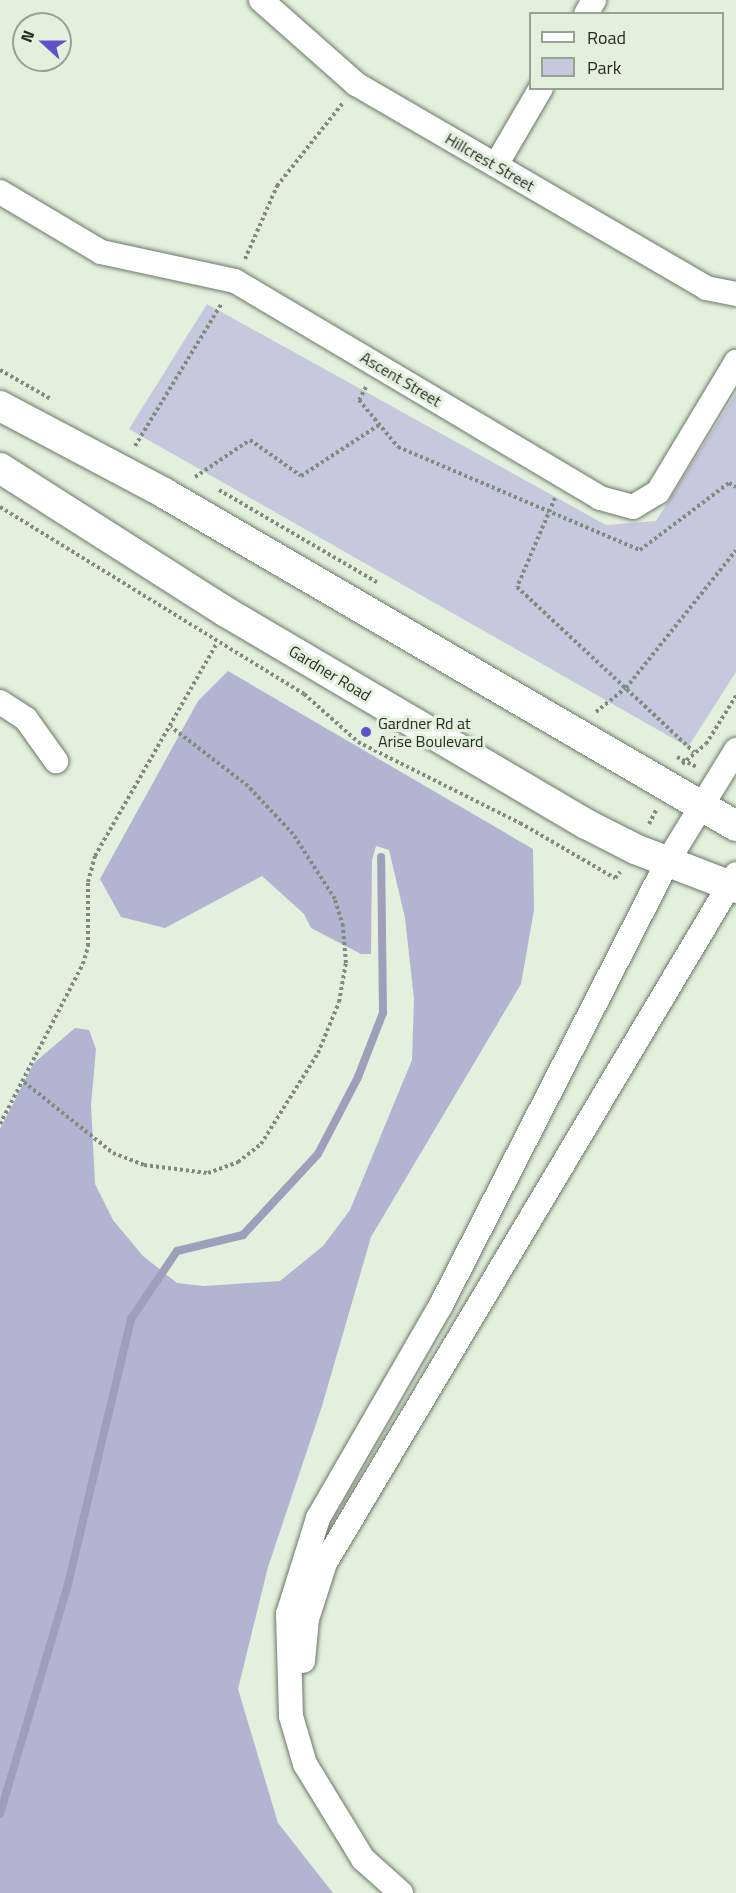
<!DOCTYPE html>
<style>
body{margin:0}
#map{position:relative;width:736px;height:1893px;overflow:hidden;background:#e2f0dd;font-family:"Titillium Web",sans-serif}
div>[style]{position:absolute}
.green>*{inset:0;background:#c7c7dd}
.forest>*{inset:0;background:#b4b4d2}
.stream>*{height:8px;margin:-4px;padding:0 4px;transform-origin:4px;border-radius:4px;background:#9f9fbc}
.path>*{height:4px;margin-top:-2px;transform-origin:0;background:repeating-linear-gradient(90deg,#808a7d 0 3px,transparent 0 6px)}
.roads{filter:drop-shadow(0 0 2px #6b7867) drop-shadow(0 0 2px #6b7867)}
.minor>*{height:24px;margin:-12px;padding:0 12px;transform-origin:12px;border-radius:12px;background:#fff}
.tertiary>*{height:30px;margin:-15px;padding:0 15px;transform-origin:15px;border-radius:15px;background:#fff}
.dots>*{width:16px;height:16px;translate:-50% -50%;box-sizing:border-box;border:3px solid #e2f0dd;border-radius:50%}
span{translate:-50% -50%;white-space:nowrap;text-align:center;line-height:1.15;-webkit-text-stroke:6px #e2f0dd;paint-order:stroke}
.street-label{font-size:16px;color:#272d25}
.poi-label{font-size:16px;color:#272d25}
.left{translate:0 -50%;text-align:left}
.legend{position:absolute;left:529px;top:12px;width:195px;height:78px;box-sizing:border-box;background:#e2f0dd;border:2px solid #97a293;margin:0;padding:8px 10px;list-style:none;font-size:18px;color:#272d25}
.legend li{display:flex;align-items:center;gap:12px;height:30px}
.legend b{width:30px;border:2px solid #97a293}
.north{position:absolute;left:12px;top:12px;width:60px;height:60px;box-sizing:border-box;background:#e2f0dd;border:2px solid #97a293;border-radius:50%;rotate:291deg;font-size:16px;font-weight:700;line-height:24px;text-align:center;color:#272d25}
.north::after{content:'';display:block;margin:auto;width:21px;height:27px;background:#6250c9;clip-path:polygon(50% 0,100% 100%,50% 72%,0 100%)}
</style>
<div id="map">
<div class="green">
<div style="clip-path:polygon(207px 304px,606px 525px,656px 521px,736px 393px,736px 672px,688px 747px,129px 429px)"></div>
</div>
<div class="forest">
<div style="clip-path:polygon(228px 671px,533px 849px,534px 910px,521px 984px,371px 1237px,322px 1406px,268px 1567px,238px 1689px,278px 1823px,333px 1893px,0 1893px,0 1129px,34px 1063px,75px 1028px,89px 1030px,96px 1049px,91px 1105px,95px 1184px,113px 1220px,143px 1256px,177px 1283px,204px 1286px,280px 1281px,323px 1246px,350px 1210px,412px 1060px,414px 999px,405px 918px,389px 850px,376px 846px,372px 860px,371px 954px,361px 954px,311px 928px,304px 914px,262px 876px,165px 928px,121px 917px,100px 879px,198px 701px)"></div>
</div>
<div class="stream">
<div style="left:0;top:1814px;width:236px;rotate:-73.5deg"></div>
<div style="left:67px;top:1588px;width:277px;rotate:-76.6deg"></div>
<div style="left:131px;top:1319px;width:82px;rotate:-55.9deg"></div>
<div style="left:177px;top:1251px;width:68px;rotate:-13.6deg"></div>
<div style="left:243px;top:1235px;width:110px;rotate:-47.2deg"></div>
<div style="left:318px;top:1154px;width:87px;rotate:-62.5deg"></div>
<div style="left:358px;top:1077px;width:69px;rotate:-68.7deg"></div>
<div style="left:383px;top:1013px;width:156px;rotate:-90.7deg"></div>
</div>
<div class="path">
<div style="left:245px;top:259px;width:80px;rotate:-66.3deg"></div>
<div style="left:277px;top:186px;width:105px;rotate:-51.6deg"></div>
<div style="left:0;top:370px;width:59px;rotate:29.6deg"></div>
<div style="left:366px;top:387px;width:15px;rotate:118deg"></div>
<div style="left:359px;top:400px;width:61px;rotate:50.3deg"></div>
<div style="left:398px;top:447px;width:263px;rotate:23.1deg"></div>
<div style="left:640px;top:550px;width:111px;rotate:-37deg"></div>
<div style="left:729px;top:483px;width:8px;rotate:30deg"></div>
<div style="left:135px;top:446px;width:167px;rotate:-58.7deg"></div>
<div style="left:195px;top:477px;width:66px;rotate:-33.9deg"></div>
<div style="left:250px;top:440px;width:62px;rotate:35.2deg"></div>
<div style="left:301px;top:476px;width:93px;rotate:-33.2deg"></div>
<div style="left:219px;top:490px;width:184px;rotate:30.3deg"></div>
<div style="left:555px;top:498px;width:97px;rotate:113.1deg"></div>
<div style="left:517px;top:587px;width:242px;rotate:43deg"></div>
<div style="left:0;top:507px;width:357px;rotate:31.6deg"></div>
<div style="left:304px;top:694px;width:72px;rotate:41.6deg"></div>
<div style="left:358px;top:742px;width:181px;rotate:26.6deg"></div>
<div style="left:520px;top:823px;width:110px;rotate:30.1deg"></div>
<div style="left:615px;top:878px;width:8px;rotate:-50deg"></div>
<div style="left:596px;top:712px;width:38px;rotate:-39deg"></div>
<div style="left:626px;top:688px;width:176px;rotate:-51.4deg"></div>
<div style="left:677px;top:757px;width:22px;rotate:27deg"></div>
<div style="left:682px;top:764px;width:31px;rotate:-40deg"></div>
<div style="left:706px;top:744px;width:57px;rotate:-58deg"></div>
<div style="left:649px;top:824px;width:16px;rotate:-63deg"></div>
<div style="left:24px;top:1082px;width:114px;rotate:38.6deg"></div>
<div style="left:113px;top:1153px;width:33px;rotate:21deg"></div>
<div style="left:144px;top:1165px;width:64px;rotate:7.1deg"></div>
<div style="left:208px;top:1173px;width:32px;rotate:-20deg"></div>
<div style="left:238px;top:1162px;width:29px;rotate:-38deg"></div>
<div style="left:261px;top:1144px;width:107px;rotate:-57.9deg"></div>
<div style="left:318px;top:1053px;width:55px;rotate:-67.6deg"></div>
<div style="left:339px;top:1002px;width:40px;rotate:-80deg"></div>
<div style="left:346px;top:963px;width:37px;rotate:-95deg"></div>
<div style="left:343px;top:926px;width:28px;rotate:-107deg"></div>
<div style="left:335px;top:899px;width:77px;rotate:-122.9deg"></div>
<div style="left:293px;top:834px;width:66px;rotate:-133.2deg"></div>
<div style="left:248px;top:786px;width:97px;rotate:-142.5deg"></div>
<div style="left:0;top:1124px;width:180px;rotate:-62.6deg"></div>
<div style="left:83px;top:964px;width:19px;rotate:-74deg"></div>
<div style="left:88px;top:946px;width:64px;rotate:-90deg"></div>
<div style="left:88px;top:882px;width:27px;rotate:-75deg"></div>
<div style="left:95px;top:856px;width:245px;rotate:-60.2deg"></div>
</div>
<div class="roads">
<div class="minor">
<div style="left:261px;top:0;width:127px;rotate:41.5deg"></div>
<div style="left:356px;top:84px;width:405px;rotate:30.2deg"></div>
<div style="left:706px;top:288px;width:31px;rotate:11deg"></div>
<div style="left:586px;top:14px;width:16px;rotate:-60deg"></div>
<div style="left:496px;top:165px;width:89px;rotate:-59.7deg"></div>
<div style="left:0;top:192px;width:117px;rotate:30.7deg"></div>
<div style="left:101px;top:252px;width:137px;rotate:12.2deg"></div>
<div style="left:235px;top:281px;width:425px;rotate:30.7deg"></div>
<div style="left:600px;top:498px;width:34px;rotate:15deg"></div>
<div style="left:633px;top:507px;width:29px;rotate:-31deg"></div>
<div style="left:658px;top:492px;width:152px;rotate:-59deg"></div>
<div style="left:0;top:702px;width:31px;rotate:33deg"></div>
<div style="left:26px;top:719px;width:52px;rotate:54.5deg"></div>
<div style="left:303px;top:1661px;width:42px;rotate:-84.6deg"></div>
<div style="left:307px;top:1619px;width:59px;rotate:-72.2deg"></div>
<div style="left:325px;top:1563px;width:802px;rotate:-59.18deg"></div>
<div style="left:401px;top:1893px;width:51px;rotate:-138.2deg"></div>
<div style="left:363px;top:1859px;width:111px;rotate:-121.4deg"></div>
<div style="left:305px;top:1764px;width:50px;rotate:-106.3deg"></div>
<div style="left:291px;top:1716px;width:102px;rotate:-91.7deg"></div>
<div style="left:288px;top:1614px;width:101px;rotate:-72.6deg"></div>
<div style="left:318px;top:1518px;width:244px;rotate:-60deg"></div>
<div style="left:440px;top:1307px;width:503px;rotate:-62.93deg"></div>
<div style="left:669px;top:859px;width:128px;rotate:-58.4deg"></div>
</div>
<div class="tertiary">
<div style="left:0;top:406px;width:186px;rotate:27.9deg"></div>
<div style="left:164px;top:493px;width:662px;rotate:30.21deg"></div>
<div style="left:0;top:468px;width:268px;rotate:32.5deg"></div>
<div style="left:226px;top:612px;width:418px;rotate:30.5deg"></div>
<div style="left:586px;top:824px;width:55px;rotate:27deg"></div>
<div style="left:635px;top:849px;width:108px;rotate:21.1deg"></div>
</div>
</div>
<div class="dots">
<div style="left:366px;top:732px;background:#6250c9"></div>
</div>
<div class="street-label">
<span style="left:490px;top:162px;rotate:30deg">Hillcrest Street</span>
<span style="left:401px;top:379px;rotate:31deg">Ascent Street</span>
<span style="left:330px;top:673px;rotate:31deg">Gardner Road</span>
</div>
<div class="poi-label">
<span class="left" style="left:378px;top:732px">Gardner Rd at<br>Arise Boulevard</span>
</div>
<ul class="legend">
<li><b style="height:8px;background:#fff"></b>Road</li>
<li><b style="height:16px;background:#c7c7dd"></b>Park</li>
</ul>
<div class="north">N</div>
</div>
